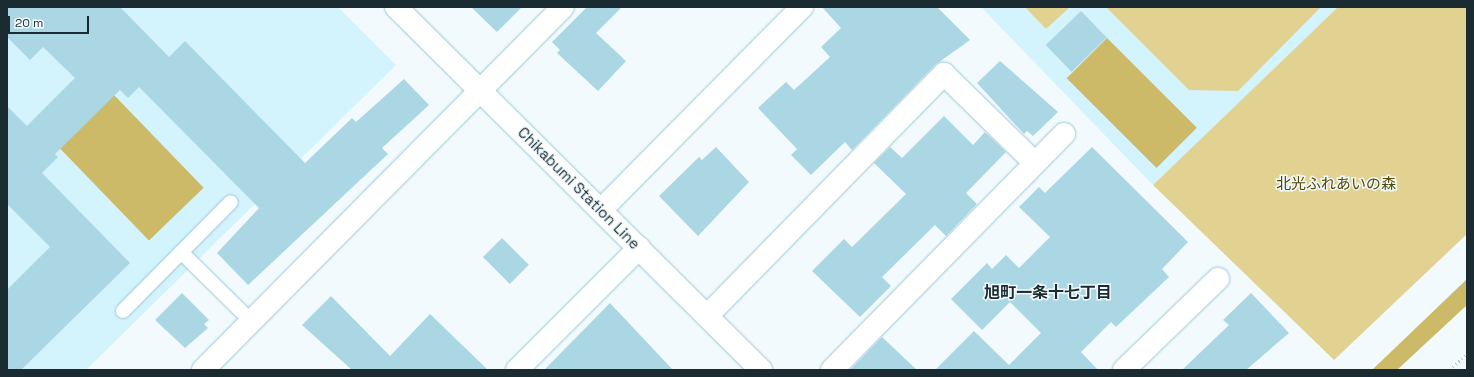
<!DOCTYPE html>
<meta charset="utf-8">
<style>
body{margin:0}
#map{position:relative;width:1474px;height:377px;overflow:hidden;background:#f2fafd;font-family:"Space Grotesk","Noto Sans JP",sans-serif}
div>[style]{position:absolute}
.built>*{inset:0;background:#d3f3fd}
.green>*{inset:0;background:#e1d292}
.water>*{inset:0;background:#cdba68;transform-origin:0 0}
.building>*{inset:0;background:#abd7e5;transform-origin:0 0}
.path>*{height:2.5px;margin-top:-1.25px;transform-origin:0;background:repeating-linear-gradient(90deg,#afbabe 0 1px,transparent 0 4px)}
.roads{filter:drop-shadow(0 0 1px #9cc8d6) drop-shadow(0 0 1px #9cc8d6)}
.lane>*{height:14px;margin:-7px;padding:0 7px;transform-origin:7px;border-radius:7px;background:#fff}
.street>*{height:22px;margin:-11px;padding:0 11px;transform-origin:11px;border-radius:11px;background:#fff}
.secondary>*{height:22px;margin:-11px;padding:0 11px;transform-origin:11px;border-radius:11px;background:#fff}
span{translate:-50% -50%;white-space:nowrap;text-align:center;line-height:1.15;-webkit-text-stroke:3px #f2fafd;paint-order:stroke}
.park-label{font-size:15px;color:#544701}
.street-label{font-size:15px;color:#1a2b31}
.neighbourhood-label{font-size:16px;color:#1a2b31;font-weight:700}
.frame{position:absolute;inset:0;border:8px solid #1a2b31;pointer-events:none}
.scale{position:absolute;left:8px;top:16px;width:81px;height:18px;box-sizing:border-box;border:2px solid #1a2b31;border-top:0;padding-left:5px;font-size:12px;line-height:14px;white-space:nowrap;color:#1a2b31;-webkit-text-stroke:3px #f2fafd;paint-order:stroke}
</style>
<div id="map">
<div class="built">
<div style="clip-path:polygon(7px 7px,338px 7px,396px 65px,86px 370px,7px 370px)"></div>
<div style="clip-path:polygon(981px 7px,1338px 7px,1153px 185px)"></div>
</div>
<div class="green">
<div style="clip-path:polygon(1025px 7px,1070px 7px,1046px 29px)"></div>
<div style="clip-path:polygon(1106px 7px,1321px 7px,1238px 91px,1189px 90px)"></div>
<div style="clip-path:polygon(1338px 7px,1467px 7px,1467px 234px,1334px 360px,1153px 185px)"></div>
</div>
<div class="water">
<div style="left:1107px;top:38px;width:127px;height:57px;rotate:45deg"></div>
<div style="left:114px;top:95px;width:129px;height:76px;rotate:46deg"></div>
<div style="clip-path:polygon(1467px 279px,1467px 305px,1397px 370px,1372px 370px)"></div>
</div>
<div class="building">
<div style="clip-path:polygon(7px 7px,120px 7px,169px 57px,185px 41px,305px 163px,352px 118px,356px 122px,404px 79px,429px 105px,382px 148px,388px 154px,248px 285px,217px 253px,259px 208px,139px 87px,128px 98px,120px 90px,55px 154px,58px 157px,42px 173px,130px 263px,21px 370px,7px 370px,7px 290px,50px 247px,7px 204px,7px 106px,27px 126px,75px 78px,43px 47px,30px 60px,7px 37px)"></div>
<div style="clip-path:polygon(471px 7px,522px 7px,497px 32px)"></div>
<div style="clip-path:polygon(587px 7px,622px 7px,596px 33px,626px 61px,598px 91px,557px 53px,560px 50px,552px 42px)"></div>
<div style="clip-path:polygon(822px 7px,937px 7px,970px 40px,935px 65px,852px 150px,845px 142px,811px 175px,791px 155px,797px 149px,758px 108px,786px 82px,794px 90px,830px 57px,821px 47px,841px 28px)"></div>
<div style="left:1081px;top:11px;width:37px;height:49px;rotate:46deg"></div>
<div style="clip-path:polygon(1000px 61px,1058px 112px,1033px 136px,1027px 131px,1024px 134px,977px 83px)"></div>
<div style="clip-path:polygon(944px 116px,973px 145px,985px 132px,1006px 152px,966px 193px,977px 204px,946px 236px,935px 225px,882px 277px,891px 286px,860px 317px,812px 271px,844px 239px,852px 247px,906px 194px,874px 163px,890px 147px,902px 158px)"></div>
<div style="clip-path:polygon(716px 147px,749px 182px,698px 236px,659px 196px,699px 157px,702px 160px)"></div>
<div style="clip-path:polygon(1092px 147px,1188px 242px,1162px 269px,1169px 277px,1116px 327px,1111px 322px,1081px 352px,1098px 370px,935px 370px,974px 331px,1009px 365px,1041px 333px,1010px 302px,982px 330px,951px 299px,987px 263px,992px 269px,1006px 255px,1019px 268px,1050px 237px,1019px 207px,1039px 187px,1045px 193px)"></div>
<div style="left:502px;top:238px;width:38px;height:27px;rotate:45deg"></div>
<div style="clip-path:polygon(182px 293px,209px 320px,204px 324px,208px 328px,185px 348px,155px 320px)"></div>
<div style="clip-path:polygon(1251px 293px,1289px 333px,1246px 370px,1182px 370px,1229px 325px,1223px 320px)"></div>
<div style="clip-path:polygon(331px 296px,390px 356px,430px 314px,488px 370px,352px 370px,302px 325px)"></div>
<div style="clip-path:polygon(610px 303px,673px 370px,544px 370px)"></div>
<div style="clip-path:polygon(882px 337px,917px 370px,850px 370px)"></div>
</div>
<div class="path">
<div style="left:1450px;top:370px;width:24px;rotate:-45deg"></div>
</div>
<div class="roads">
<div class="lane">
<div style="left:181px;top:252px;width:98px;rotate:44.6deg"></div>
<div style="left:123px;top:311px;width:153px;rotate:-45.3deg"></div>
</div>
<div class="street">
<div style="left:601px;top:210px;width:286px;rotate:-45.3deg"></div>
<div style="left:707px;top:316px;width:339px;rotate:-45.6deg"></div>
<div style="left:944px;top:74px;width:127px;rotate:44.4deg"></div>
<div style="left:203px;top:370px;width:511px;rotate:-45.24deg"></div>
<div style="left:517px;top:370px;width:173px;rotate:-45deg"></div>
<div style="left:832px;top:370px;width:331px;rotate:-45.5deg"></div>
<div style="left:1124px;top:370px;width:131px;rotate:-44.1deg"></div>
</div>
<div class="secondary">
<div style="left:396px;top:7px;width:515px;rotate:44.84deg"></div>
</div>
</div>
<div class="park-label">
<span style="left:1336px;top:184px">北光ふれあいの森</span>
</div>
<div class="street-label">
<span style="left:579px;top:188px;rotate:45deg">Chikabumi Station Line</span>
</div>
<div class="neighbourhood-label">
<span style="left:1048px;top:293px">旭町一条十七丁目</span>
</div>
<div class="frame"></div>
<div class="scale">20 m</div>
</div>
